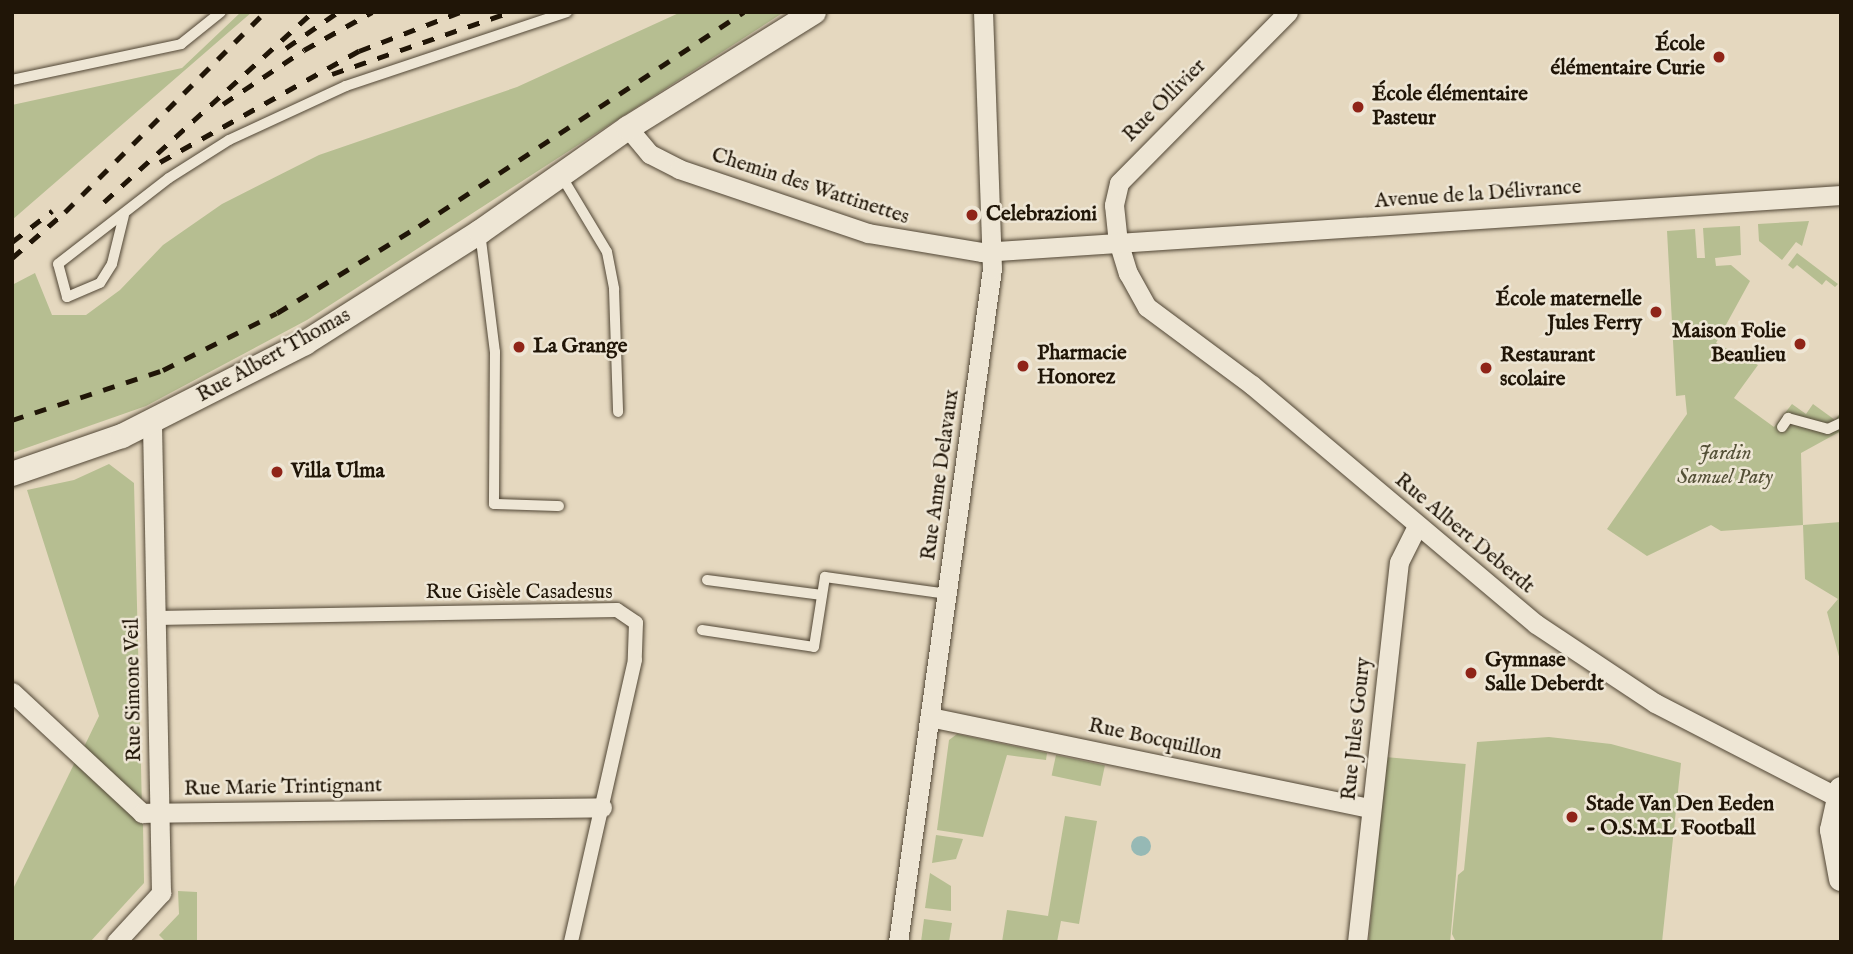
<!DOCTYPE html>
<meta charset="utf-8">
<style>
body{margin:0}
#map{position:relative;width:1853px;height:954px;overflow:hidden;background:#e5d8bf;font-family:"IM FELL English",serif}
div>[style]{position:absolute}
.green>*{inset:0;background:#b6be91;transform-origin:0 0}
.water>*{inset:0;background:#96b9b5}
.round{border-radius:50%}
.roads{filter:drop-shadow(0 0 2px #514635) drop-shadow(0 0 2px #514635)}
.service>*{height:10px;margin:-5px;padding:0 5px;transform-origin:5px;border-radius:5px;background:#eee6d5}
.pedestrian>*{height:14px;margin:-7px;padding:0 7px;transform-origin:7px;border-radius:7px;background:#eee6d5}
.minor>*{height:19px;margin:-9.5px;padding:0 9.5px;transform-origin:9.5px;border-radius:9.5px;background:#eee6d5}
.tertiary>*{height:24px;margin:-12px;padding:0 12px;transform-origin:12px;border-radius:12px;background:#eee6d5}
.rail>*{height:5px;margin-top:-2.5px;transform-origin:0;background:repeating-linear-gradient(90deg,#201507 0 12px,transparent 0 24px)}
.dots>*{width:19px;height:19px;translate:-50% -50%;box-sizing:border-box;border:4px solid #eee6d5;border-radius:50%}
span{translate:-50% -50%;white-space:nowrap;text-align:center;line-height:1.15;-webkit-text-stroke:5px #eee6d5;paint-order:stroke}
.poi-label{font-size:21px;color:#201507;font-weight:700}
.right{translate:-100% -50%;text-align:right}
.left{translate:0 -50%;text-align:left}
.street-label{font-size:21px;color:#201507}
.park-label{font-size:21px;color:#545037;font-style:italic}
.frame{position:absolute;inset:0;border:14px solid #201507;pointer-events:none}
</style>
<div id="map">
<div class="green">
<div style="clip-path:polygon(241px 12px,252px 12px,12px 220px,12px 105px,182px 68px)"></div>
<div style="clip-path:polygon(681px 12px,784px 12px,307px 320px,146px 406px,12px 453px,12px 285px,35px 273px,52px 315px,86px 315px,120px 290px,163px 245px,222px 204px,319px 155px,517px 87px)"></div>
<div style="clip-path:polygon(1809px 221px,1802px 246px,1796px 242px,1782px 260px,1759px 241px,1758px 224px)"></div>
<div style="clip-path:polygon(1740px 226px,1741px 255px,1715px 258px,1716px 266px,1731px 265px,1750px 281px,1716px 343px,1758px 365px,1734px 398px,1774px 427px,1792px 404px,1806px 414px,1813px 404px,1835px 420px,1841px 412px,1841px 431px,1801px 453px,1803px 525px,1841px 522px,1841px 664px,1827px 612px,1838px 599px,1805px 579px,1803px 525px,1721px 531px,1711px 525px,1647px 556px,1607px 529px,1687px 414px,1685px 395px,1676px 396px,1667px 231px,1695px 229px,1697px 258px,1705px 258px,1703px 228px)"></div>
<div style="clip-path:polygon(1797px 253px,1838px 284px,1835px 287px,1826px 280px,1822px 285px,1797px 265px,1793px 269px,1788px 265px)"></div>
<div style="clip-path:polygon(109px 464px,134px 483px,142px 808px,82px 751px,99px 716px,27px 490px,74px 480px)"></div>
<div style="clip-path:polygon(957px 734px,1047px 753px,1046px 760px,1007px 755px,983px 837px,937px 830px,949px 740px)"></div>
<div style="clip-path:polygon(1549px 737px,1611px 744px,1681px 763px,1662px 942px,1456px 942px,1452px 934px,1458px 875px,1464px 870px,1477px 742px)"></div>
<div style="left:1056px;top:755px;width:50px;height:21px;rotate:12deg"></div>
<div style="left:1385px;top:757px;width:81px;height:186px;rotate:5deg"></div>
<div style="clip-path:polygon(75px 762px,143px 824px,144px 883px,90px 942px,12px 942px,12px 891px)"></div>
<div style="clip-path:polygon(1065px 816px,1097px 821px,1079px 924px,1061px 921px,1057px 942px,1002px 942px,1007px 910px,1048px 916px)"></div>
<div style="clip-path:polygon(936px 835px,963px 839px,956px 859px,932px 863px)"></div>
<div style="clip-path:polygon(930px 873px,951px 886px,951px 911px,925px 908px)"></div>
<div style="clip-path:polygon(178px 891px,197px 892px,197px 942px,166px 942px,159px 935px,179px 914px)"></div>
<div style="clip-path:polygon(924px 919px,952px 923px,949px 942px,921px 942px)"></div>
</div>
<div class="water">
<div class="round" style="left:1131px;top:836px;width:20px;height:20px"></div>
</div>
<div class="roads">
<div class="service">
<div style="left:12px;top:80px;width:173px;rotate:-12deg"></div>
<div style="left:181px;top:44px;width:51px;rotate:-38.7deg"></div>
<div style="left:562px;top:177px;width:87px;rotate:59deg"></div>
<div style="left:607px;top:252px;width:38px;rotate:79deg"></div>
<div style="left:614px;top:289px;width:123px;rotate:88.1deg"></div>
<div style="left:124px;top:215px;width:50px;rotate:103.8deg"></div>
<div style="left:112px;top:264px;width:22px;rotate:122deg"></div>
<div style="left:100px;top:283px;width:36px;rotate:157deg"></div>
<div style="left:67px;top:297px;width:34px;rotate:-105deg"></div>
<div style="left:58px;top:264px;width:140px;rotate:-37.8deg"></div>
<div style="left:169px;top:178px;width:71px;rotate:-32.3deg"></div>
<div style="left:229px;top:140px;width:129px;rotate:-24.8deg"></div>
<div style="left:346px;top:86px;width:233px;rotate:-18.5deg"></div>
<div style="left:480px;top:232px;width:121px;rotate:82.9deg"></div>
<div style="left:495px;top:352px;width:152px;rotate:90.4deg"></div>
<div style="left:494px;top:504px;width:65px;rotate:1.8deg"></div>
<div style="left:1782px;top:427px;width:11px;rotate:-56deg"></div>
<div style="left:1788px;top:418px;width:41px;rotate:15.4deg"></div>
<div style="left:1828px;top:429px;width:14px;rotate:-25deg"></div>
<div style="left:707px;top:580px;width:116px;rotate:7.4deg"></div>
<div style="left:702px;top:630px;width:113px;rotate:8.6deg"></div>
<div style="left:814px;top:647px;width:71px;rotate:-81.1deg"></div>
<div style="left:825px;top:577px;width:124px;rotate:7.9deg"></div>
</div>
<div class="pedestrian">
<div style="left:156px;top:618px;width:461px;rotate:-1deg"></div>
<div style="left:617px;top:610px;width:23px;rotate:34deg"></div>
<div style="left:636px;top:623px;width:37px;rotate:92deg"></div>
<div style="left:635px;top:660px;width:289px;rotate:102.8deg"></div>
</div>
<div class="minor">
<div style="left:1288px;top:12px;width:240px;rotate:134.7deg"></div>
<div style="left:1119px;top:183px;width:23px;rotate:103deg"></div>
<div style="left:1114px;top:205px;width:36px;rotate:84deg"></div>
<div style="left:1118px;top:241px;width:34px;rotate:73deg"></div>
<div style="left:1128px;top:273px;width:39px;rotate:61deg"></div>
<div style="left:1147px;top:307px;width:131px;rotate:36.6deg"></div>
<div style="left:1252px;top:385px;width:371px;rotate:40.1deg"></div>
<div style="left:1536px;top:624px;width:143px;rotate:33.6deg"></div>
<div style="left:1655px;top:703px;width:205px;rotate:27.3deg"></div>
<div style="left:628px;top:128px;width:34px;rotate:50deg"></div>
<div style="left:650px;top:154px;width:33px;rotate:27deg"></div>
<div style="left:679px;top:169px;width:200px;rotate:18.7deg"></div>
<div style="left:868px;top:233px;width:116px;rotate:9.5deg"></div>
<div style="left:982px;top:252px;width:861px;rotate:-3.8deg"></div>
<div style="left:12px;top:692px;width:178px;rotate:42.9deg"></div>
<div style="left:142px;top:813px;width:460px;rotate:-0.7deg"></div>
<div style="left:930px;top:717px;width:450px;rotate:11.7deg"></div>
<div style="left:116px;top:942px;width:67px;rotate:-47.4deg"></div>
<div style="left:161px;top:893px;width:472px;rotate:-91.1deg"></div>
<div style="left:898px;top:942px;width:680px;rotate:-82.05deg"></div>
<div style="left:992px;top:269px;width:257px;rotate:-92deg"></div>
<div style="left:1357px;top:942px;width:382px;rotate:-83.7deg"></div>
<div style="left:1399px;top:562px;width:40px;rotate:-63.4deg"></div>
</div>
<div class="tertiary">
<div style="left:12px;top:474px;width:116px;rotate:-19.1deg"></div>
<div style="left:122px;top:436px;width:205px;rotate:-26.9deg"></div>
<div style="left:305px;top:343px;width:207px;rotate:-32.4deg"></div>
<div style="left:480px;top:232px;width:181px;rotate:-35.1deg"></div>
<div style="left:628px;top:128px;width:219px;rotate:-31.9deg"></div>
<div style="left:1841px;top:789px;width:42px;rotate:102.4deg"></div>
<div style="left:1832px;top:830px;width:50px;rotate:79.6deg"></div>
</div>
</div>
<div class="rail">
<div style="left:286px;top:48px;width:63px;rotate:-34.7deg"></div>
<div style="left:332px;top:74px;width:188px;rotate:-19.2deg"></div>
<div style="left:223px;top:104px;width:97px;rotate:-33.7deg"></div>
<div style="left:304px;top:50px;width:78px;rotate:-29.2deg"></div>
<div style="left:160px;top:162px;width:228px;rotate:-29.2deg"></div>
<div style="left:359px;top:51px;width:108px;rotate:-21.1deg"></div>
<div style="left:104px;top:202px;width:282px;rotate:-42.3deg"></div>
<div style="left:12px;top:242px;width:51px;rotate:-37.8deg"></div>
<div style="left:12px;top:258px;width:70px;rotate:-41deg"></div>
<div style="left:65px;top:212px;width:283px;rotate:-45deg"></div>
<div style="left:12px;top:420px;width:159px;rotate:-18.3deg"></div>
<div style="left:163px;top:370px;width:127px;rotate:-26.6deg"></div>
<div style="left:277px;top:313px;width:167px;rotate:-31.5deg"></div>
<div style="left:419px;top:226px;width:389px;rotate:-33.4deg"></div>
</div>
<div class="dots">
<div style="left:1719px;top:57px;background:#8f2418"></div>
<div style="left:1358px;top:107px;background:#8f2418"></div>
<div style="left:972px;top:215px;background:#8f2418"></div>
<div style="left:1656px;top:312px;background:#8f2418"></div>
<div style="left:1800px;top:344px;background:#8f2418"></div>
<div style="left:519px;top:347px;background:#8f2418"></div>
<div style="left:1023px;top:366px;background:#8f2418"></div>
<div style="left:1486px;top:368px;background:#8f2418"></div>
<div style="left:277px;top:472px;background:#8f2418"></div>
<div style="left:1471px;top:673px;background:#8f2418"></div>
<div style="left:1572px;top:817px;background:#8f2418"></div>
</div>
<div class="poi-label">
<span class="right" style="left:1705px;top:57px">École<br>élémentaire Curie</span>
<span class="left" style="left:1372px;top:107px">École élémentaire<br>Pasteur</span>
<span class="left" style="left:986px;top:215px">Celebrazioni</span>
<span class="right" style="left:1642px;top:312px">École maternelle<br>Jules Ferry</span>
<span class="right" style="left:1786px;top:344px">Maison Folie<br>Beaulieu</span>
<span class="left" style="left:533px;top:347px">La Grange</span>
<span class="left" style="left:1037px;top:366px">Pharmacie<br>Honorez</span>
<span class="left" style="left:1500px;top:368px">Restaurant<br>scolaire</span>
<span class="left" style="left:291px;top:472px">Villa Ulma</span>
<span class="left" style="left:1485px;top:673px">Gymnase<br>Salle Deberdt</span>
<span class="left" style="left:1586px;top:817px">Stade Van Den Eeden<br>- O.S.M.L Football</span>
</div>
<div class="street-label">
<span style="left:1165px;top:101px;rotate:-45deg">Rue Ollivier</span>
<span style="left:810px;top:187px;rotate:18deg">Chemin des Wattinettes</span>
<span style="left:1478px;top:195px;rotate:-4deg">Avenue de la Délivrance</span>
<span style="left:274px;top:356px;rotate:-29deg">Rue Albert Thomas</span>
<span style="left:941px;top:475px;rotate:-82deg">Rue Anne Delavaux</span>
<span style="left:1464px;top:534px;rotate:40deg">Rue Albert Deberdt</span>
<span style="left:519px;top:593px">Rue Gisèle Casadesus</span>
<span style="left:134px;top:690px;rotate:-91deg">Rue Simone Veil</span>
<span style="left:1357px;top:729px;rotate:-84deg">Rue Jules Goury</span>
<span style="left:1155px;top:740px;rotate:12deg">Rue Bocquillon</span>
<span style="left:283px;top:788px;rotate:-1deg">Rue Marie Trintignant</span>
</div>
<div class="park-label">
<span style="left:1725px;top:466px">Jardin<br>Samuel Paty</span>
</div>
<div class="frame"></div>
</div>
